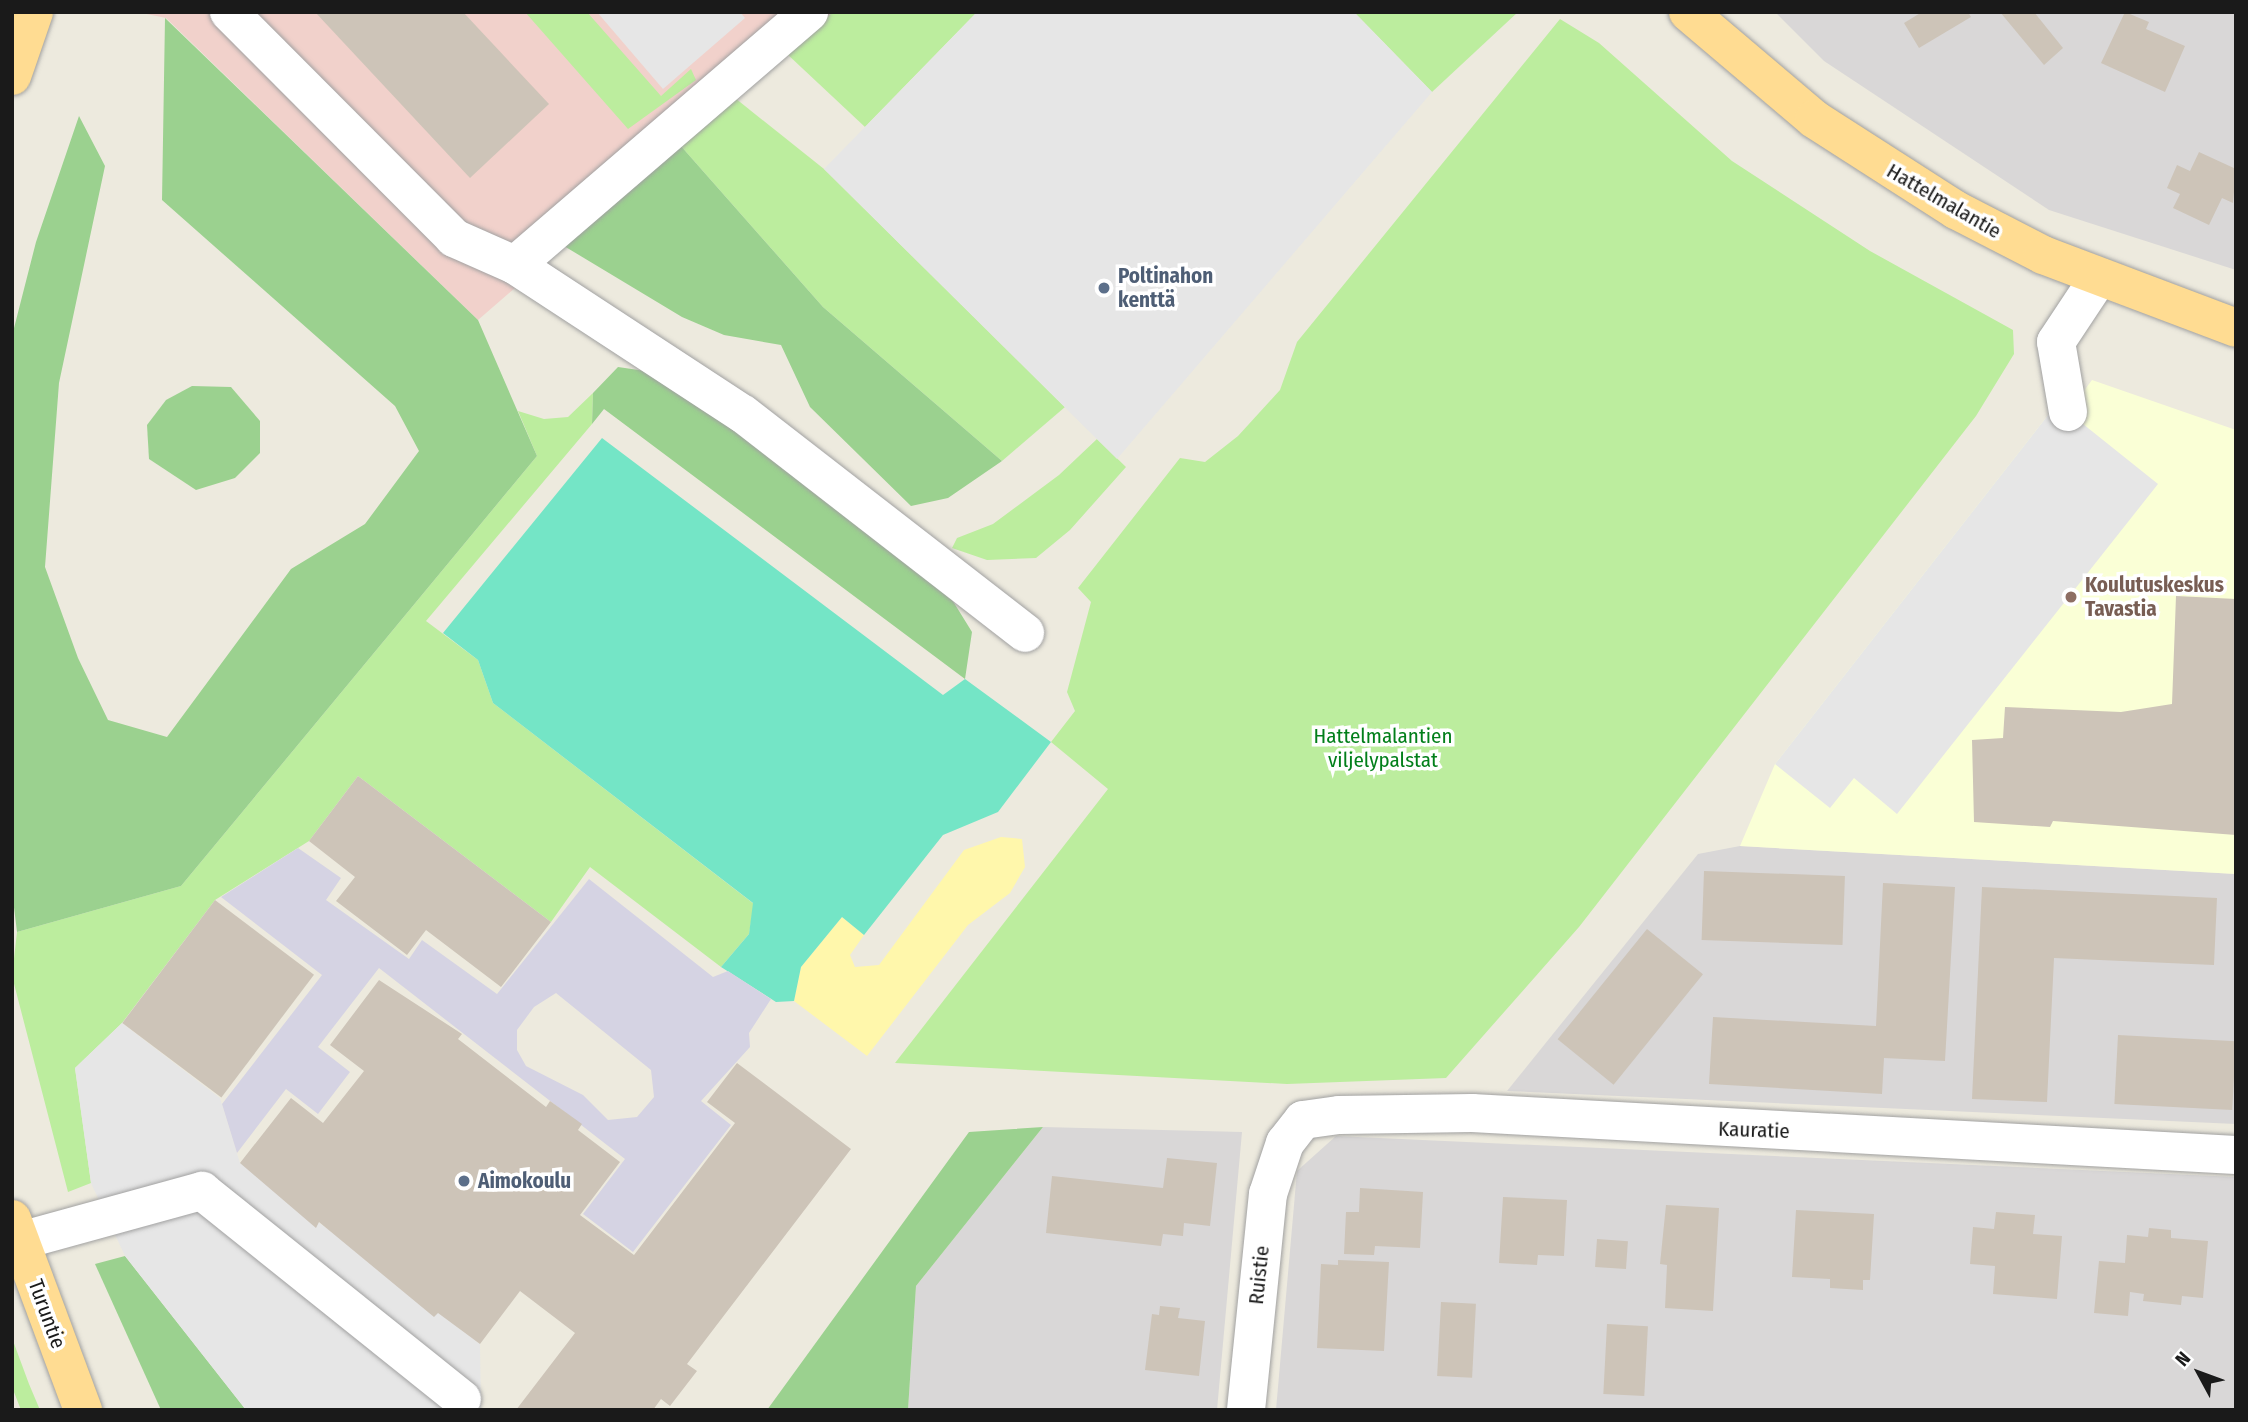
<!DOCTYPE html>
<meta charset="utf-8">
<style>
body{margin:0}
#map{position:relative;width:2248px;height:1422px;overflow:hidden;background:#edeade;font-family:"Fira Sans Condensed",sans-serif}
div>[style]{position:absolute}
.residential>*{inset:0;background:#d9d7d7}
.commercial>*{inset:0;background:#f1d1cb}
.education>*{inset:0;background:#faffd6}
.grass>*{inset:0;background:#bced9e}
.forest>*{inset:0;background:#9bd18f}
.sand>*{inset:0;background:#fff7ab}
.pitch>*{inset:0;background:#74e5c6}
.parking>*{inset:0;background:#e6e6e6}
.plaza>*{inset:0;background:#d5d3e3}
.building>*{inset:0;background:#cdc4b8;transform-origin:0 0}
.roads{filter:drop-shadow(0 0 2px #a1a1a1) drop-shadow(0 0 2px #a1a1a1)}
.minor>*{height:38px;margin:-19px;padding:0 19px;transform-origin:19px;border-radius:19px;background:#fff}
.major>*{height:38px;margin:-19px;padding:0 19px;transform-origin:19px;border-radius:19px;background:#ffdc92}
.dots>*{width:19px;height:19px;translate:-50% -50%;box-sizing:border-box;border:4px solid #fff;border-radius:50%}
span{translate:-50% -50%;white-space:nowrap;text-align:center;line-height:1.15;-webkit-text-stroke:7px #fff;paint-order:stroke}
.street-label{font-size:21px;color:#1a1a1a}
.service-label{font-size:21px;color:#4e5e75;font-weight:700}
.left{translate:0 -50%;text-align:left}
.education-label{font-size:21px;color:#785e54;font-weight:700}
.park-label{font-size:21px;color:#027f1a}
.frame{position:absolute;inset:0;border:14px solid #1a1a1a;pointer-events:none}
.north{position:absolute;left:2164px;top:1338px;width:70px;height:70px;-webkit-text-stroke:5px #fff;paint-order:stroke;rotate:311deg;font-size:19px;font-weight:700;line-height:28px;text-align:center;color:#1a1a1a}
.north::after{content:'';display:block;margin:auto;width:24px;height:32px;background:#1a1a1a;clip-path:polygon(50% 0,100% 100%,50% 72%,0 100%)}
</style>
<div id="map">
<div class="residential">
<div style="clip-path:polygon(1775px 12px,2236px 12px,2236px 270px,2049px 210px,1824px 61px)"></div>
<div style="clip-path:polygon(1740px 846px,2236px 874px,2236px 1124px,1507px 1091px,1698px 854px)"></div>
<div style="clip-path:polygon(1043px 1127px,1242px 1132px,1217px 1410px,908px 1410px,916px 1286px)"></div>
<div style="clip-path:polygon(1336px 1136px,2236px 1177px,2236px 1410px,1276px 1410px,1297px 1171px)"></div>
</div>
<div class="commercial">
<div style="clip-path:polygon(137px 12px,833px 12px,478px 320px,166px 18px)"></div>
</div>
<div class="education">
<div style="clip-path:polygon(2092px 380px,2236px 430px,2236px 874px,1740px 846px,1775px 764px,2048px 415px,2068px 412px)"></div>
</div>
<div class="grass">
<div style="clip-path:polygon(525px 12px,587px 12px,661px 96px,691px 69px,696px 80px,628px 129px)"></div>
<div style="clip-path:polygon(833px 12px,977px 12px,865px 127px,786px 53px)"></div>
<div style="clip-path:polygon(1354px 12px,1518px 12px,1432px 92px)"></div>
<div style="clip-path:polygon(1560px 19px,1599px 43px,1732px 161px,1870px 251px,2013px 330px,2014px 354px,1976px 416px,1579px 927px,1446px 1078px,1287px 1084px,895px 1063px,1108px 789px,1051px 742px,1075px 711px,1067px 692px,1091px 602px,1078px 588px,1180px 458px,1205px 462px,1238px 436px,1280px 390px,1297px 342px)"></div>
<div style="clip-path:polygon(735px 98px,824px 169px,1065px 407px,1002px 461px,823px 307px,680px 145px)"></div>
<div style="clip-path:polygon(593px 393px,592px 424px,426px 621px,478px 660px,493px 703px,754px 904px,749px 934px,721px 967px,590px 867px,551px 922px,358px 776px,309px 841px,215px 900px,122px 1023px,75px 1068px,91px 1183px,68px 1192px,12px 976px,17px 932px,181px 886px,537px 456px,518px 411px,544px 419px,568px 417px)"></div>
<div style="clip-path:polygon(1097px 439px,1126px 467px,1070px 530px,1036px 558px,987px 560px,952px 548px,957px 538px,993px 524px,1059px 475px)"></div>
<div style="clip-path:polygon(12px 1338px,29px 1384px,40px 1410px,21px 1410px,12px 1387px)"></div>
</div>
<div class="forest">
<div style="clip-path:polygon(165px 18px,478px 320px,537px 456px,181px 886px,17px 932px,12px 891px,12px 336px,36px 242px,79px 116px,105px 166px,59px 383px,45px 567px,78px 658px,108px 720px,167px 737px,291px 569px,365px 524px,419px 451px,395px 406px,162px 200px)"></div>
<div style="clip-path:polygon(680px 145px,823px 307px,1002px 461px,948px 498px,911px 506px,810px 407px,781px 345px,724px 335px,682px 317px,564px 246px)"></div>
<div style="clip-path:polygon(618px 367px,659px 373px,943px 585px,972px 632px,965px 679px,604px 409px,592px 424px,593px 393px)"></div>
<div style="clip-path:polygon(192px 386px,231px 387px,260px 421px,260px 453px,235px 478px,196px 490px,149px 459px,147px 425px,166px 400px)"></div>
<div style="clip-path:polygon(1043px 1127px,916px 1286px,908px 1410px,767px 1410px,969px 1132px)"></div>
<div style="clip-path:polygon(125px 1256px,246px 1410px,161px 1410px,95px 1264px)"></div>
</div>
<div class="sand">
<div style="clip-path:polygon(1001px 837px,1022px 839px,1025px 867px,1010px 893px,968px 925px,867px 1056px,794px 1001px,801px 967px,842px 917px,864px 935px,850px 955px,855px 967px,879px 965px,964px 850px)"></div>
</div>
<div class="pitch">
<div style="clip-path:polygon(602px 438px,943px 695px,965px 679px,1051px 742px,998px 812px,943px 835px,864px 935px,842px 917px,801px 967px,794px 1001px,776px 1002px,721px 967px,749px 934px,753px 903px,493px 703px,478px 660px,443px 633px)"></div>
</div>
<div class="parking">
<div style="clip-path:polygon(597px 12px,740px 12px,745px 18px,663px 89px)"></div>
<div style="clip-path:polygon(977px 12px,1354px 12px,1432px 92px,1117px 459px,824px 169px)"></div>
<div style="clip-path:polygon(2068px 412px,2158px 484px,1897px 814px,1854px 778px,1830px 808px,1775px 764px,2048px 415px)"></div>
<div style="clip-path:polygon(122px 1023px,220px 1098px,240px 1163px,480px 1344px,481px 1410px,246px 1410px,125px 1256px,91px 1183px,75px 1068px)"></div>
</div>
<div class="plaza">
<div style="clip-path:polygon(evenodd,298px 848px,341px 878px,326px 900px,409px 959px,422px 940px,497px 994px,589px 879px,713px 977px,728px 971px,771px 999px,749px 1033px,750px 1047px,701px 1101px,731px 1125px,633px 1252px,583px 1214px,625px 1159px,379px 968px,318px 1047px,350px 1072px,318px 1114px,286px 1089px,237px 1153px,222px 1104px,322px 975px,221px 897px,298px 848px,556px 993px,651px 1070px,654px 1097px,637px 1117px,608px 1120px,583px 1095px,526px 1066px,517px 1050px,517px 1030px,534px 1007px,556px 993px)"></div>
</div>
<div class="building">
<div style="clip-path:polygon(315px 12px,463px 12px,549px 104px,470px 178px)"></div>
<div style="clip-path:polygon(1922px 12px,1968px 12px,1971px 17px,1919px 48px,1904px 23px)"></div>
<div style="clip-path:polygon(2000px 12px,2034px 12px,2063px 48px,2044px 65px)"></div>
<div style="clip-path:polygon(2125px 12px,2149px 22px,2146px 29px,2185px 46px,2165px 92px,2101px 63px)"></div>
<div style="clip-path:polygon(2199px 152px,2236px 169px,2233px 203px,2222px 198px,2209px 225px,2173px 208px,2180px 194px,2167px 188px,2177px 165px,2190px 171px)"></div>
<div style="clip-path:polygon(2176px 596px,2236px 599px,2236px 835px,2053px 821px,2050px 827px,1974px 822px,1972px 740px,2003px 738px,2005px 707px,2121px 712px,2172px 704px)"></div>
<div style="clip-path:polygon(358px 776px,551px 922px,501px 987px,426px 930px,407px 955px,336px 901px,355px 877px,309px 841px)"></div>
<div style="left:1704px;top:871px;width:141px;height:69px;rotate:2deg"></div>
<div style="clip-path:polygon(1883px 883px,1955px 887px,1945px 1061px,1884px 1058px,1882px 1094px,1709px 1084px,1713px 1017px,1876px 1026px)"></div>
<div style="clip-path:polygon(1982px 887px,2217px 898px,2214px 965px,2054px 958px,2047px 1102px,1972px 1099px)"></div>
<div style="left:215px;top:900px;width:124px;height:154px;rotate:37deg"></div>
<div style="left:1647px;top:929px;width:72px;height:142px;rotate:39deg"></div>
<div style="clip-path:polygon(379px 980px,462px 1034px,458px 1039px,546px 1107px,550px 1101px,582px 1124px,578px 1130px,620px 1162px,580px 1215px,634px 1255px,735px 1123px,707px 1102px,737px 1063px,851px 1149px,687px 1364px,697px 1371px,670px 1406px,661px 1399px,653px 1410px,516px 1410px,575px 1333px,520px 1291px,480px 1344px,438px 1313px,434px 1317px,319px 1222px,316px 1228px,240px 1163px,291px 1098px,323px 1123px,364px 1071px,330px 1045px)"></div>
<div style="left:2118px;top:1035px;width:118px;height:69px;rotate:3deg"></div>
<div style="clip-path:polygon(1167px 1158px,1217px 1163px,1210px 1226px,1184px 1223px,1183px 1236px,1163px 1234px,1161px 1246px,1046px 1233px,1052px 1176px,1163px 1188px)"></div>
<div style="clip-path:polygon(1360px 1188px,1423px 1192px,1420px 1248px,1375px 1246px,1374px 1255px,1344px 1254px,1346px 1212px,1359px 1212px)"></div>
<div style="clip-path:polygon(1503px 1197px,1567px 1200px,1564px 1256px,1538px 1255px,1537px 1265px,1499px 1263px)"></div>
<div style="clip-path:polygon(1666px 1205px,1719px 1208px,1713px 1311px,1665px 1308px,1667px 1265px,1660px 1264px)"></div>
<div style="clip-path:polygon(1796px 1210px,1874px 1214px,1870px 1280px,1863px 1280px,1863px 1290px,1830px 1288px,1830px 1279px,1792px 1277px)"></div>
<div style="clip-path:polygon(1996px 1212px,2035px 1215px,2033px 1234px,2062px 1236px,2057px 1299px,1993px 1294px,1995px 1266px,1970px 1264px,1973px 1227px,1994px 1229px)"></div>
<div style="clip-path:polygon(2149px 1228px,2171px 1230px,2171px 1238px,2208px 1241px,2203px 1298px,2182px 1296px,2181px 1305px,2143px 1301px,2144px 1294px,2130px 1292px,2128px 1316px,2094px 1313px,2099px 1261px,2125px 1263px,2127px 1235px,2148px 1237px)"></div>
<div style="left:1597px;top:1239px;width:31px;height:28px;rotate:4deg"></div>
<div style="clip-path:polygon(1338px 1260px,1389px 1262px,1384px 1351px,1317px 1348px,1321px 1264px,1338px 1265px)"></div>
<div style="left:1441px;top:1302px;width:35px;height:74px;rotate:3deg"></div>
<div style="clip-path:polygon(1160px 1306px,1180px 1308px,1178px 1318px,1205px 1321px,1199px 1376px,1145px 1370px,1152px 1314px,1159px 1315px)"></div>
<div style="left:1607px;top:1324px;width:41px;height:70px;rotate:3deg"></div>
</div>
<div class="roads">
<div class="minor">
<div style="left:229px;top:12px;width:319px;rotate:45.1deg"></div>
<div style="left:454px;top:238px;width:67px;rotate:23.9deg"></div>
<div style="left:515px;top:265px;width:272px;rotate:33.2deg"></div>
<div style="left:743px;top:414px;width:357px;rotate:37.8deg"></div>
<div style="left:515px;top:265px;width:388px;rotate:-40.7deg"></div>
<div style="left:2068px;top:412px;width:71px;rotate:-99.7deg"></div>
<div style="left:2056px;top:342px;width:78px;rotate:-56.5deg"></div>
<div style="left:20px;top:1241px;width:189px;rotate:-15.4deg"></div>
<div style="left:202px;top:1191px;width:333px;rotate:38.7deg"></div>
<div style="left:1246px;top:1410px;width:217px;rotate:-84.2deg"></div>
<div style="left:1268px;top:1194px;width:54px;rotate:-71.6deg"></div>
<div style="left:1285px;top:1143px;width:29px;rotate:-52deg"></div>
<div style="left:1303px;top:1120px;width:36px;rotate:-8deg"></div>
<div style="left:1339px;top:1115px;width:133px;rotate:-0.9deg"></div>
<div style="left:1472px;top:1113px;width:765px;rotate:3.15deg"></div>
</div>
<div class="major">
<div style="left:1688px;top:12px;width:165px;rotate:40.3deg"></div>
<div style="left:1814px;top:119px;width:169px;rotate:32.7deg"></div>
<div style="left:1956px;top:210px;width:98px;rotate:27.3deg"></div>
<div style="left:2043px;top:255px;width:206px;rotate:20.7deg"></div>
<div style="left:12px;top:76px;width:68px;rotate:-71deg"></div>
<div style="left:12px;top:1219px;width:204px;rotate:69.6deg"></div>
</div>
</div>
<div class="dots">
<div style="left:1104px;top:288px;background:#5c6f8a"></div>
<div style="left:2071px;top:597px;background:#8d6e63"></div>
<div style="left:464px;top:1181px;background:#5c6f8a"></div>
</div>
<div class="street-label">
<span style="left:1944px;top:201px;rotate:30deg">Hattelmalantie</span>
<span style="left:1754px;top:1130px;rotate:2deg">Kauratie</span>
<span style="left:1259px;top:1275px;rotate:-84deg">Ruistie</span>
<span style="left:47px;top:1314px;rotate:70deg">Turuntie</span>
</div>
<div class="service-label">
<span class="left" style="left:1118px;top:288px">Poltinahon<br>kenttä</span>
<span class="left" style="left:478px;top:1181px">Aimokoulu</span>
</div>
<div class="education-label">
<span class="left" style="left:2085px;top:597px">Koulutuskeskus<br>Tavastia</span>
</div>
<div class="park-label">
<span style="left:1383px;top:748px">Hattelmalantien<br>viljelypalstat</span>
</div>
<div class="frame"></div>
<div class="north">N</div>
</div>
